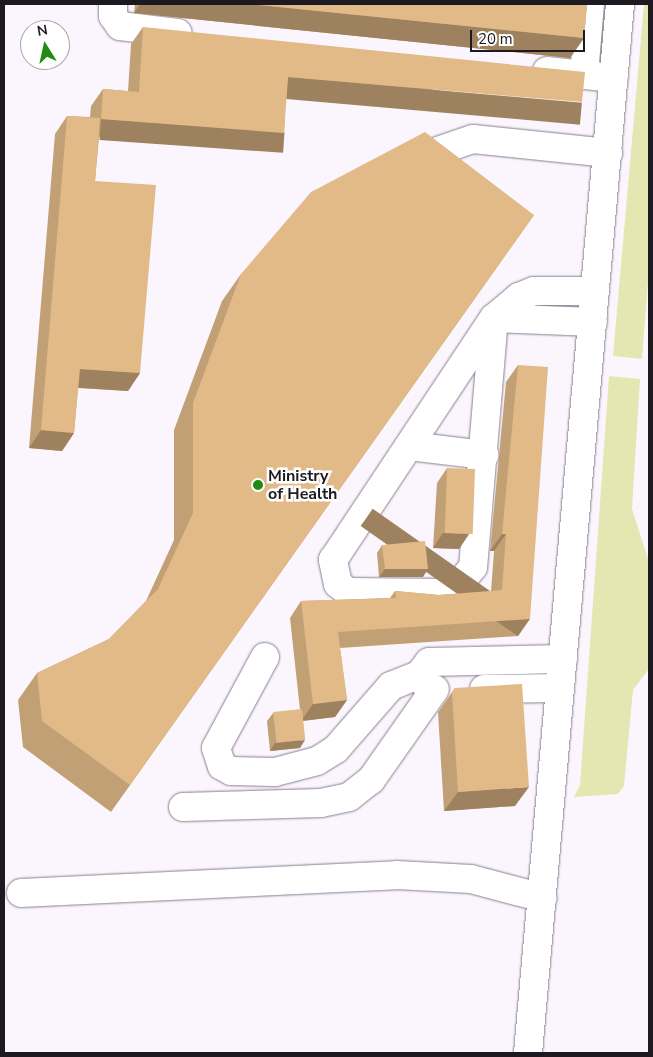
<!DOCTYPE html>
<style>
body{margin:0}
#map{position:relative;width:653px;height:1057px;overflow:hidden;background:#fbf6fe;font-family:"Nunito Sans",sans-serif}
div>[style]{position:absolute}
.green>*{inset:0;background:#e4e7b2}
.roads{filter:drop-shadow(0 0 1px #897e90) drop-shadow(0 0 1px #897e90)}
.minor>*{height:28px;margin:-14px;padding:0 14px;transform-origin:14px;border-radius:14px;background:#fff}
.wall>*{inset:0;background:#c2a075}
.shaded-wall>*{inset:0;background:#9e825f;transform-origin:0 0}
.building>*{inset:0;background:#e2ba88;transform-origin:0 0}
.dots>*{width:14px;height:14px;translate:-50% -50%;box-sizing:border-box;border:2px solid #fff;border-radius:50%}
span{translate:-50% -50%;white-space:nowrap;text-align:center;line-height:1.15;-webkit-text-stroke:5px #fff;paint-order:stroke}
.poi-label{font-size:16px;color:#1d1920;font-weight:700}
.left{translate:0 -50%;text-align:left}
.frame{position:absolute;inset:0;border:5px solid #1d1920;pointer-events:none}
.north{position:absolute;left:20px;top:20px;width:50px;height:50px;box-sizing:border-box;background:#fff;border:1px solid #a5a3a6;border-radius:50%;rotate:350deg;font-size:14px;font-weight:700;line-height:20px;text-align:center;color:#1d1920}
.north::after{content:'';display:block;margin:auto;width:18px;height:22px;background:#1e8c10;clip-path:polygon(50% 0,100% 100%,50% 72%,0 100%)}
.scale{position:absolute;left:470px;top:30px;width:115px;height:22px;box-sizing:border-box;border:2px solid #1d1920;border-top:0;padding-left:6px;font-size:15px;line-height:18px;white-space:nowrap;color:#1d1920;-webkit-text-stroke:4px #fff;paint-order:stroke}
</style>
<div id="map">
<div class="green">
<div style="clip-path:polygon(644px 4px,649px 4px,649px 269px,642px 359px,613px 356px)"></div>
<div style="clip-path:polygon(609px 376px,640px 379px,632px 509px,649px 562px,649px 669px,633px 690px,624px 786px,618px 794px,574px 797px,580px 785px)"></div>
</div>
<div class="roads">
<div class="minor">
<div style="left:113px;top:4px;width:12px;rotate:90deg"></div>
<div style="left:113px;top:16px;width:12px;rotate:55deg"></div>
<div style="left:120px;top:26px;width:58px;rotate:6.9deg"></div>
<div style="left:547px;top:71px;width:67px;rotate:6deg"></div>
<div style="left:584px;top:75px;width:71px;rotate:-85.2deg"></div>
<div style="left:432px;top:153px;width:43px;rotate:-18.9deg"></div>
<div style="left:473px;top:139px;width:136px;rotate:5.9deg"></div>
<div style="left:494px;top:318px;width:250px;rotate:94.8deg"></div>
<div style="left:473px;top:567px;width:26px;rotate:129deg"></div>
<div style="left:457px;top:587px;width:13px;rotate:151deg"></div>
<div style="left:446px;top:593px;width:98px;rotate:-179.4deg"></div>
<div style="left:348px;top:592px;width:13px;rotate:-141deg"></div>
<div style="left:338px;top:584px;width:25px;rotate:-102deg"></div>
<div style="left:333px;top:560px;width:291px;rotate:-56.4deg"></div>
<div style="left:494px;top:318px;width:33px;rotate:-40deg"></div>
<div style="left:519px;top:297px;width:16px;rotate:-22deg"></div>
<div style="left:534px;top:291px;width:61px"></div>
<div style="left:494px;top:318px;width:99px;rotate:2.3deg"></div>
<div style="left:409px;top:446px;width:76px;rotate:6.8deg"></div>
<div style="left:265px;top:657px;width:103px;rotate:118.3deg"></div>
<div style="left:216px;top:748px;width:19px;rotate:72deg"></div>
<div style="left:222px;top:766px;width:10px;rotate:29deg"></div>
<div style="left:231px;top:771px;width:44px;rotate:1.3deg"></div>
<div style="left:275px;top:772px;width:43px;rotate:-14.7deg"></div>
<div style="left:317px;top:761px;width:22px;rotate:-32deg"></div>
<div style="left:336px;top:749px;width:84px;rotate:-48.9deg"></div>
<div style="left:391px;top:686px;width:31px;rotate:-22deg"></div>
<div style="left:427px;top:687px;width:15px;rotate:-118deg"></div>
<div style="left:420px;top:674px;width:15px;rotate:-53deg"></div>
<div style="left:429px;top:662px;width:134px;rotate:-1.3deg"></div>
<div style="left:484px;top:689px;width:76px;rotate:-0.8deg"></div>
<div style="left:183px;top:807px;width:138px;rotate:-1.7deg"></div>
<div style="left:321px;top:803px;width:29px;rotate:-12deg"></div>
<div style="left:349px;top:797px;width:28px;rotate:-38deg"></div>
<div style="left:371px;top:780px;width:111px;rotate:-54.9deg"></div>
<div style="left:21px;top:893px;width:376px;rotate:-2.7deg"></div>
<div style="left:397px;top:875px;width:74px;rotate:3.1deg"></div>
<div style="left:471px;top:879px;width:74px;rotate:14.8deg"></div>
<div style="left:528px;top:1053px;width:1053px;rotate:-84.99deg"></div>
</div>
</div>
<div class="wall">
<div style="clip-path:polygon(135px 4px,587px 4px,584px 38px,570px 58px,134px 13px)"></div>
<div style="clip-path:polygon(143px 27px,570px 119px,286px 95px,284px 133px,272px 150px,99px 137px,95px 181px,140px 373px,128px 391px,78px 388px,74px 433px,62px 451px,29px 448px,55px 134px,67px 116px,90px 117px,91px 106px,103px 89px,128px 91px,131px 44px)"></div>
<div style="clip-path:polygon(534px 215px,111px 812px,23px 747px,18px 700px,37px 673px,109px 639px,146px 601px,174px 540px,174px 430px,222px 301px,241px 274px)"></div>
<div style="clip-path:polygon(518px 365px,518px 636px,340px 648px,347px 700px,335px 717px,303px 721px,300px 748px,270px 751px,267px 721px,273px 713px,300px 710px,290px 618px,301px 601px,390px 598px,395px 591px,439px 595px,491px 591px,494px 551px,490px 551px,506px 382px)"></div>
<div style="clip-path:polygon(447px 468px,469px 534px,459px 549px,433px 548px,437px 483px)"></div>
<div style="clip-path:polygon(382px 545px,423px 577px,379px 577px,377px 553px)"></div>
<div style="clip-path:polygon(455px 688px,515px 806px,444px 811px,438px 712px)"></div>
</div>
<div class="shaded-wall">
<div style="clip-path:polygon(140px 4px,250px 4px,584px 38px,570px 58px,134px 13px)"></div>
<div style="left:288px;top:77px;width:295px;height:22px;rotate:5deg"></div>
<div style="left:101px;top:119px;width:184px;height:21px;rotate:4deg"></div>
<div style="clip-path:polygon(80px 369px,140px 373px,128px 391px,67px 387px)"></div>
<div style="clip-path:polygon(41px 430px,74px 433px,62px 451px,29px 448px)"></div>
<div style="clip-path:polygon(443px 533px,469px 534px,459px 549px,433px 548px)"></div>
<div style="clip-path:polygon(502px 534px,506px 534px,494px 551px,490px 551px)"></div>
<div style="clip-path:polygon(385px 569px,428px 569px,423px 577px,379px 577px)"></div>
<div style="left:530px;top:619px;width:21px;height:192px;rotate:125deg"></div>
<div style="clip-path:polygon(347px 700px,335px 717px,301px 721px,313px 704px)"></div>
<div style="clip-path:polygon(305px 740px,300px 748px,270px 751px,275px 743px)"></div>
<div style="clip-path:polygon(529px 787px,515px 806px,444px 811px,458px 792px)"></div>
</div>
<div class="building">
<div style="clip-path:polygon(250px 4px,587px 4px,584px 38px)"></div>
<div style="clip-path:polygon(143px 27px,585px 72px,582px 102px,288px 77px,284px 133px,101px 119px,103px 89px,139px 92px)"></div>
<div style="clip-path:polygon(67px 116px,100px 118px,95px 181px,156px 185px,140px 373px,80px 369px,74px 433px,41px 430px)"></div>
<div style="clip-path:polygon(425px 132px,534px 215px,130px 785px,42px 721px,37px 673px,109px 639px,158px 589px,193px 513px,193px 403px,241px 274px,311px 192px)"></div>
<div style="clip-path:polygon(518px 365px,548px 367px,530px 619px,338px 632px,347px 700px,313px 704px,301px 601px,396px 598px,395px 591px,439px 595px,502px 590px,506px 534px,502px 534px)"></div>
<div style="left:447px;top:468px;width:28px;height:65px;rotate:2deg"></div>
<div style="clip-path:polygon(425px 541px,428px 569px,385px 569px,382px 545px)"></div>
<div style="clip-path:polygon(522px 684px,529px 787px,458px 792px,452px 692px,455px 688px)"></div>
<div style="left:302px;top:709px;width:31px;height:29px;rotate:84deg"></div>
</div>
<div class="dots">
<div style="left:258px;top:485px;background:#1e8c10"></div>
</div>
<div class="poi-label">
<span class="left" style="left:268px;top:485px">Ministry<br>of Health</span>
</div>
<div class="frame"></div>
<div class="north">N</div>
<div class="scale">20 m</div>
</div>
